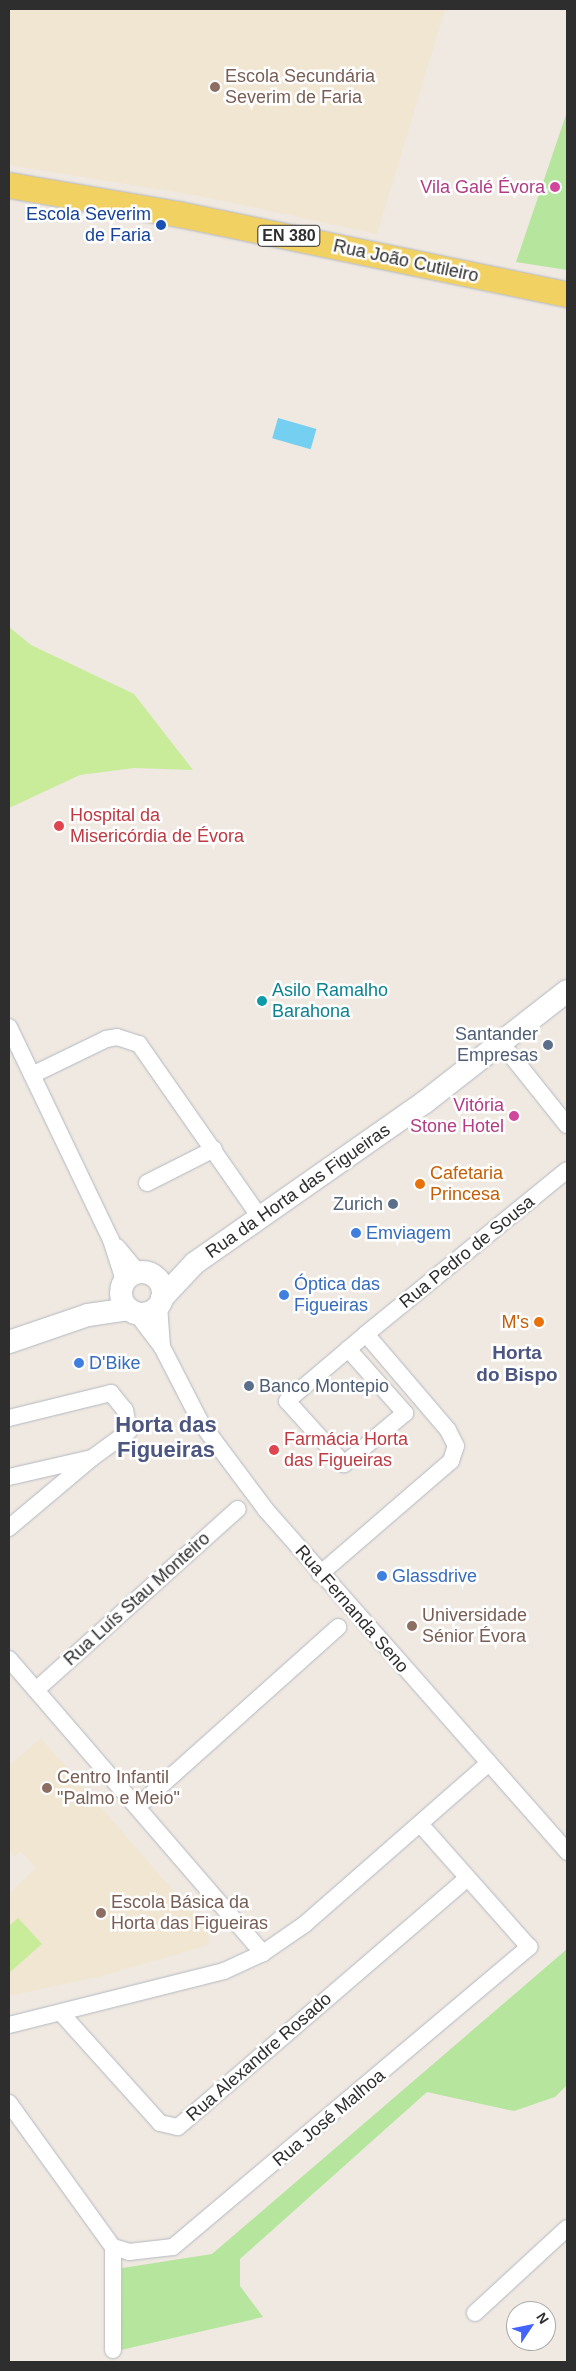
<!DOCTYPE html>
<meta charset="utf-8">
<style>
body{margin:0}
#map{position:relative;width:576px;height:2371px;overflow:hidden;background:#efe9e1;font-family:Arial,sans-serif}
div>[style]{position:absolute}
.education>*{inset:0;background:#f0e6d1}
.green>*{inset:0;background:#b6e59e}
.pitch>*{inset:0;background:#c9ec9a}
.water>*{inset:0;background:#75cff0;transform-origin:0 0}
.roads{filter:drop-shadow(0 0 1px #b4b7c1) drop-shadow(0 0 1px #b4b7c1)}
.street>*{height:16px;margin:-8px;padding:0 8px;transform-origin:8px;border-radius:8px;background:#fff}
.secondary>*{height:22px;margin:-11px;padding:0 11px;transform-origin:11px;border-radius:11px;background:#fff}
.secondary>.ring{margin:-11px;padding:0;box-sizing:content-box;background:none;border:22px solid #fff;border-radius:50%}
.primary>*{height:25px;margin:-12.5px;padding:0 12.5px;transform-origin:12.5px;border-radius:12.5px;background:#f2d163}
.dots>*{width:14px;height:14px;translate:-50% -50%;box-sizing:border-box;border:2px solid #fff;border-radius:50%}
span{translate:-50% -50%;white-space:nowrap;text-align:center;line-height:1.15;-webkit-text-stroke:5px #fff;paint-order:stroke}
.shield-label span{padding:1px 4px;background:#fff;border:1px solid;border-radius:4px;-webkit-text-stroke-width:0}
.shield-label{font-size:16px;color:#2e2e2e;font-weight:700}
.education-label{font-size:18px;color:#785e54}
.left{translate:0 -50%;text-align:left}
.hotel-label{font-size:18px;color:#b23c85}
.right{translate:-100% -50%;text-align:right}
.transit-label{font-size:18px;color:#164399}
.street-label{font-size:18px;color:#2e2e2e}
.health-label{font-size:18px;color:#be3a42}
.culture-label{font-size:18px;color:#0d838f}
.service-label{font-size:18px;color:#4e5e75}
.food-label{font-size:18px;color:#c56008}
.shop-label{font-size:18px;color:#366cbe}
.neighbourhood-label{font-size:19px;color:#4d5680;font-weight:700}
.district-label{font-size:22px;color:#4d5680;font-weight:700}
.frame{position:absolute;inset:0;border:10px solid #2e2e2e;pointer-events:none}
.north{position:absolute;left:506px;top:2301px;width:50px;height:50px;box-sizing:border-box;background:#fff;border:1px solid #ababab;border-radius:50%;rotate:56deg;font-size:14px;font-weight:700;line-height:20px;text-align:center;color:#2e2e2e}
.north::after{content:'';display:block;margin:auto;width:18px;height:22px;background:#4264fb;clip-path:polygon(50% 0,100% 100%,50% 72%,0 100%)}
</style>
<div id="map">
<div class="education">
<div style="clip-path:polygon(9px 9px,445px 9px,377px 234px,200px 196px,9px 165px)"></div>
<div style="clip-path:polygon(41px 1738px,209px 1932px,208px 1945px,106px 1975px,9px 1996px,9px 1894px,36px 1868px,21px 1851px,14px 1857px,9px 1850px,9px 1766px)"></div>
</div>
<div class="green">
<div style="clip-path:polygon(567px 112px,567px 270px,516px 262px)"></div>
<div style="clip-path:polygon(567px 1949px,567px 2085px,555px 2097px,514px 2111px,427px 2092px,240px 2259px,240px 2286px,263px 2317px,121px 2350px,122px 2268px,212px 2254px)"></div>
</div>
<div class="pitch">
<div style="clip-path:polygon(9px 627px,31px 645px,134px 694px,193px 770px,134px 768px,80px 775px,9px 808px)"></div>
<div style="clip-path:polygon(18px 1918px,42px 1944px,9px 1973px,9px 1926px)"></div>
</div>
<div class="water">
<div style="left:278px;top:418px;width:40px;height:21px;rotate:16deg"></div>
</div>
<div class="roads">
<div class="street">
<div style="left:9px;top:1027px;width:236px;rotate:64.4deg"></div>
<div style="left:111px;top:1240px;width:42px;rotate:72deg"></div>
<div style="left:502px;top:1044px;width:104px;rotate:51.3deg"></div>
<div style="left:32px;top:1075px;width:82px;rotate:-25.9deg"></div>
<div style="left:106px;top:1039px;width:11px;rotate:-10deg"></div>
<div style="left:117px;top:1037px;width:23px;rotate:18deg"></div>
<div style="left:139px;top:1044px;width:213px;rotate:55.1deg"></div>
<div style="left:147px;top:1183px;width:75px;rotate:-26.9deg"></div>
<div style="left:117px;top:1247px;width:33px;rotate:50deg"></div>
<div style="left:159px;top:1305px;width:42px;rotate:85.9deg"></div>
<div style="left:136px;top:1313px;width:43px;rotate:52.6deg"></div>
<div style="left:162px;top:1347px;width:85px;rotate:62.8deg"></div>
<div style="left:201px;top:1423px;width:109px;rotate:53.2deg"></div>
<div style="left:266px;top:1510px;width:456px;rotate:48.6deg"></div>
<div style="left:348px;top:1349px;width:86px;rotate:48.3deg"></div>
<div style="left:405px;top:1413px;width:80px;rotate:140.1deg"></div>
<div style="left:344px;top:1464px;width:85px;rotate:-132.1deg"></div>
<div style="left:287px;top:1401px;width:104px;rotate:-40.3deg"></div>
<div style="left:366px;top:1334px;width:259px;rotate:-39.2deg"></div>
<div style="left:9px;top:1418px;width:105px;rotate:-13.8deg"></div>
<div style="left:111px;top:1393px;width:22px;rotate:51deg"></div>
<div style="left:125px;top:1410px;width:21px;rotate:79deg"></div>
<div style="left:129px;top:1431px;width:46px;rotate:143.9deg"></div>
<div style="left:9px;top:1477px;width:85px;rotate:-12.9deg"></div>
<div style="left:92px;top:1458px;width:109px;rotate:139.9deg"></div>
<div style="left:320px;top:1574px;width:173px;rotate:-40.8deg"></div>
<div style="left:451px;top:1461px;width:16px;rotate:-72deg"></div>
<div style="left:456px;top:1446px;width:18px;rotate:-117deg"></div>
<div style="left:448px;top:1430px;width:126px;rotate:-130.5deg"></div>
<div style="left:9px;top:1659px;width:389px;rotate:49.2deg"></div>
<div style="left:36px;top:1690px;width:271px;rotate:-41.9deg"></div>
<div style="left:137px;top:1807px;width:270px;rotate:-41.8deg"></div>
<div style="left:61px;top:2013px;width:148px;rotate:48deg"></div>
<div style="left:160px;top:2123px;width:18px;rotate:13deg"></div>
<div style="left:178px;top:2127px;width:381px;rotate:-40.7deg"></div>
<div style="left:9px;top:2025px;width:222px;rotate:-14.1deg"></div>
<div style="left:224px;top:1971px;width:43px;rotate:-24.8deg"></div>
<div style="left:263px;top:1953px;width:51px;rotate:-34.6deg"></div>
<div style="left:305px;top:1924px;width:244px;rotate:-41.2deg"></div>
<div style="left:9px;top:2103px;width:178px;rotate:54.2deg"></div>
<div style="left:113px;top:2247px;width:103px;rotate:90deg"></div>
<div style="left:113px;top:2247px;width:17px;rotate:17deg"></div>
<div style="left:129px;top:2252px;width:44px;rotate:-6.5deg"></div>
<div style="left:173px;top:2247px;width:466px;rotate:-40.1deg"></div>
<div style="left:529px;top:1947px;width:164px;rotate:-131.5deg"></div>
<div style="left:475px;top:2313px;width:125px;rotate:-42.7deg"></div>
</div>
<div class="secondary">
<div class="ring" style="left:121px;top:1272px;width:20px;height:20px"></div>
<div style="left:162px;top:1298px;width:48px;rotate:-46.7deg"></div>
<div style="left:195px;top:1263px;width:281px;rotate:-35deg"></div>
<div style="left:425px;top:1102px;width:180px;rotate:-38deg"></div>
<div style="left:9px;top:1342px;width:83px;rotate:-18.9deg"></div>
<div style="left:88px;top:1315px;width:41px;rotate:-8.3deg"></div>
</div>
<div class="primary">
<div style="left:9px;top:185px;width:172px;rotate:9.7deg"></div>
<div style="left:179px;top:214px;width:396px;rotate:11.7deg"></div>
</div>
</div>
<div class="dots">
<div style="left:215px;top:87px;background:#8d6e63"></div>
<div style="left:555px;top:187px;background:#d1479c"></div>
<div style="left:161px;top:225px;background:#1a4fb4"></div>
<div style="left:59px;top:826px;background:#e0444e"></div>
<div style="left:262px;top:1001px;background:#0f9aa8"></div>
<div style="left:548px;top:1045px;background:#5c6f8a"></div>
<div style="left:514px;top:1116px;background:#d1479c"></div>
<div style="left:420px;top:1184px;background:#e8710a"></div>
<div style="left:393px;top:1204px;background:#5c6f8a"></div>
<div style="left:356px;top:1233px;background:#3f7fe0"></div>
<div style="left:284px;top:1295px;background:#3f7fe0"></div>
<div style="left:539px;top:1322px;background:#e8710a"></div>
<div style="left:79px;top:1363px;background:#3f7fe0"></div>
<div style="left:249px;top:1386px;background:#5c6f8a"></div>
<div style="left:274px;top:1450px;background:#e0444e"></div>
<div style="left:382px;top:1576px;background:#3f7fe0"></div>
<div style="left:412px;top:1626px;background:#8d6e63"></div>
<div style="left:47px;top:1788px;background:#8d6e63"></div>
<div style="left:101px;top:1913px;background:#8d6e63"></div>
</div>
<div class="shield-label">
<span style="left:289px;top:236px">EN 380</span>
</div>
<div class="education-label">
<span class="left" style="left:225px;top:87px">Escola Secundária<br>Severim de Faria</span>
<span class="left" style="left:422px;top:1626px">Universidade<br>Sénior Évora</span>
<span class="left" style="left:57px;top:1788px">Centro Infantil<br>"Palmo e Meio"</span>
<span class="left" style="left:111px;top:1913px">Escola Básica da<br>Horta das Figueiras</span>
</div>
<div class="hotel-label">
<span class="right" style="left:545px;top:187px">Vila Galé Évora</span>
<span class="right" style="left:504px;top:1116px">Vitória<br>Stone Hotel</span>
</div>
<div class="transit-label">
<span class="right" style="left:151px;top:225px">Escola Severim<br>de Faria</span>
</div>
<div class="street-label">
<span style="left:406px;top:261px;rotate:12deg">Rua João Cutileiro</span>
<span style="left:298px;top:1191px;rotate:-35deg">Rua da Horta das Figueiras</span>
<span style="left:467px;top:1252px;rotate:-39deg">Rua Pedro de Sousa</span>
<span style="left:137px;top:1599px;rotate:-42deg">Rua Luís Stau Monteiro</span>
<span style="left:352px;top:1609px;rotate:49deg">Rua Fernanda Seno</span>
<span style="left:259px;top:2057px;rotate:-41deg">Rua Alexandre Rosado</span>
<span style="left:329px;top:2118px;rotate:-40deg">Rua José Malhoa</span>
</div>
<div class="health-label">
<span class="left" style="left:70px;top:826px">Hospital da<br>Misericórdia de Évora</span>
<span class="left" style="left:284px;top:1450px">Farmácia Horta<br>das Figueiras</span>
</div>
<div class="culture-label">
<span class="left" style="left:272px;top:1001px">Asilo Ramalho<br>Barahona</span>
</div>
<div class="service-label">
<span class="right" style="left:538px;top:1045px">Santander<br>Empresas</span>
<span class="right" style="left:383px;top:1204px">Zurich</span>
<span class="left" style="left:259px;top:1386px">Banco Montepio</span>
</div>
<div class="food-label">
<span class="left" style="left:430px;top:1184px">Cafetaria<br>Princesa</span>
<span class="right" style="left:529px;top:1322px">M's</span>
</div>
<div class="shop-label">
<span class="left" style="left:366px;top:1233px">Emviagem</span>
<span class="left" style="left:294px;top:1295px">Óptica das<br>Figueiras</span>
<span class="left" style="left:89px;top:1363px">D'Bike</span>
<span class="left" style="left:392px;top:1576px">Glassdrive</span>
</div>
<div class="neighbourhood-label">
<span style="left:517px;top:1364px">Horta<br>do Bispo</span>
</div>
<div class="district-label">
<span style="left:166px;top:1437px">Horta das<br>Figueiras</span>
</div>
<div class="frame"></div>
<div class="north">N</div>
</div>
